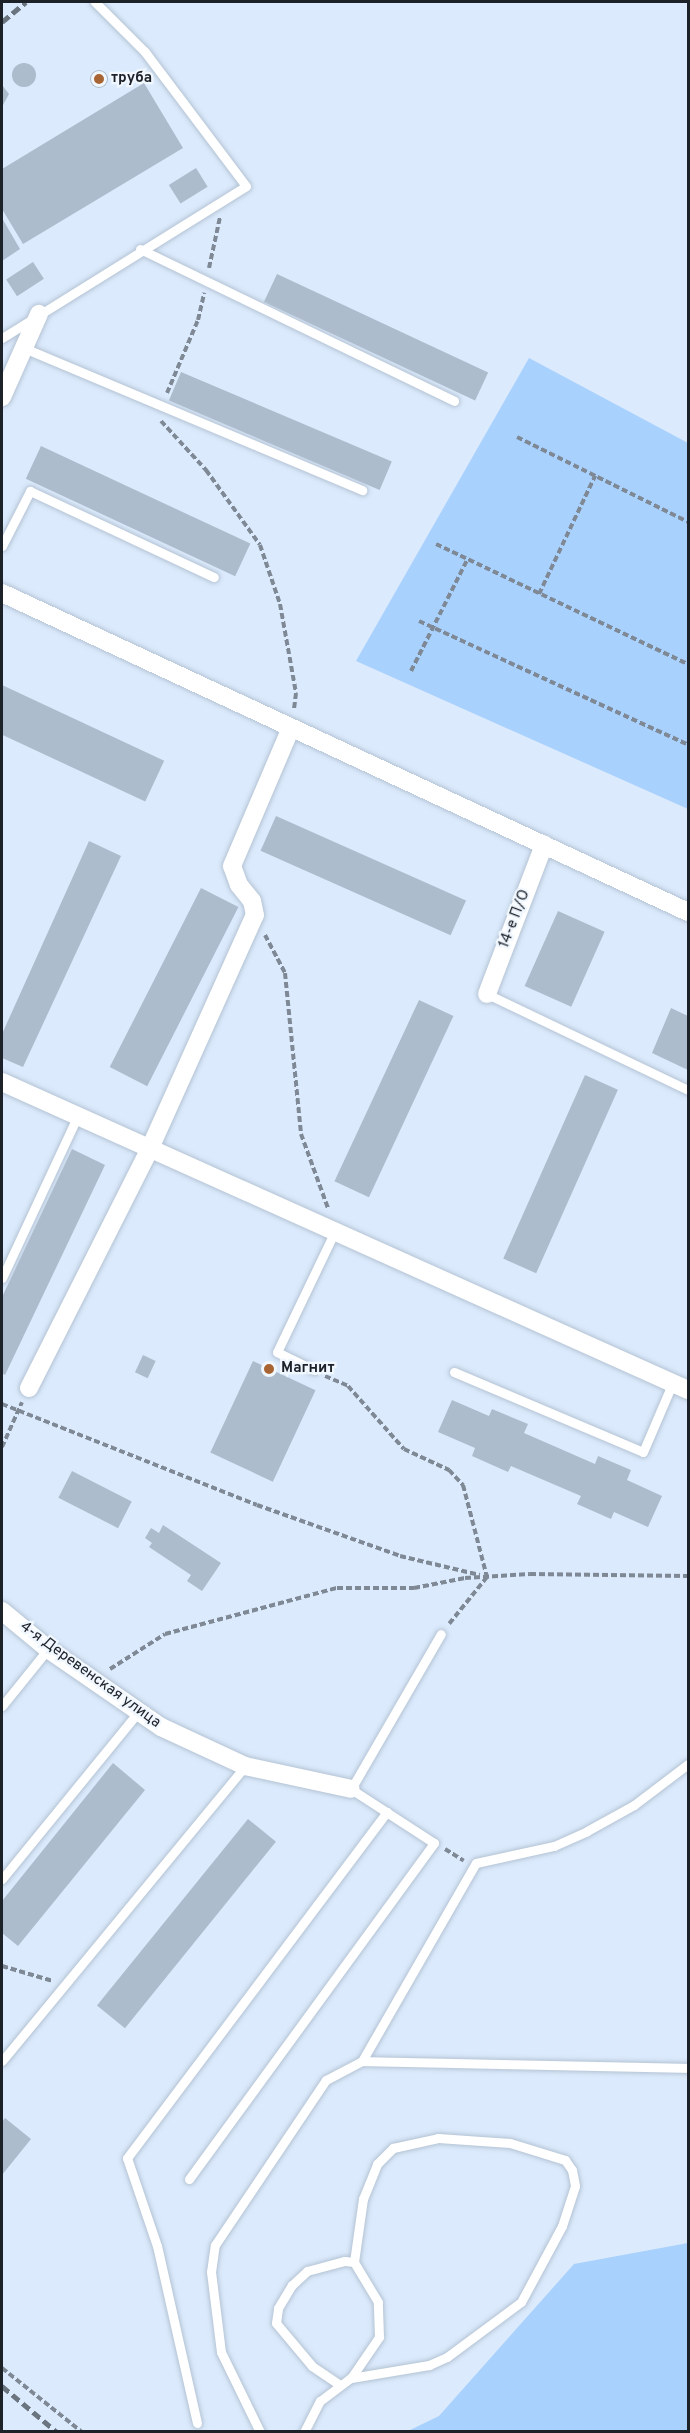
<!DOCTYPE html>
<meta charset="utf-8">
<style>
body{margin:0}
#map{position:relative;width:690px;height:2433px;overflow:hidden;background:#dbeafc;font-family:Overpass,sans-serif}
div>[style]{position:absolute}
.green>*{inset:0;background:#a9d1fe}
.building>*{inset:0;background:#adbccd;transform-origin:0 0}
.round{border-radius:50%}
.path>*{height:4px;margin-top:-2px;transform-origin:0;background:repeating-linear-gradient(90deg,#7f8995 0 6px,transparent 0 9px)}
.roads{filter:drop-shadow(0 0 2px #b4c3d4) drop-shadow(0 0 2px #b4c3d4)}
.service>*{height:9px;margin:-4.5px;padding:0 4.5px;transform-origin:4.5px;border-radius:4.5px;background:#fff}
.minor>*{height:18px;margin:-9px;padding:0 9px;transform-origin:9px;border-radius:9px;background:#fff}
.rail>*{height:4.5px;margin-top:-2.25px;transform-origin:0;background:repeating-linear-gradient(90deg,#6b7580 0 9px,transparent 0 13.5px)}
.dots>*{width:16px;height:16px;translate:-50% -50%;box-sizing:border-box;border:3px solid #f0f7fe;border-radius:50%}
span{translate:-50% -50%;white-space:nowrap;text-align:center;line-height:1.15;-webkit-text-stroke:4.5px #f0f7fe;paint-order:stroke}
.poi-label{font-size:15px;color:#1d2229;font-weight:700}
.left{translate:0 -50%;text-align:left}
.street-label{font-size:15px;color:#1d2229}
.frame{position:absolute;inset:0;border:3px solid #1d2229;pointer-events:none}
</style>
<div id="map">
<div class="green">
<div style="clip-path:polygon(529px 358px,688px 443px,688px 809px,356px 661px)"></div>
<div style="clip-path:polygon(688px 2243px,688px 2431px,408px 2431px,439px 2416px,574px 2264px)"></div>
</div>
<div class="building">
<div class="round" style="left:12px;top:63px;width:24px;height:24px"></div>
<div class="round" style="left:90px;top:70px;width:18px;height:18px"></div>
<div style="clip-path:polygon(144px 83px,183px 148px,23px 244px,2px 209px,2px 169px)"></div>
<div style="clip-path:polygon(2px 85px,9px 94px,2px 107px)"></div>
<div style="left:196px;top:168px;width:22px;height:32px;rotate:58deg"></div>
<div style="clip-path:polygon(2px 218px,20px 249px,2px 261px)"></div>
<div style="left:33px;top:262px;width:20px;height:32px;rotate:57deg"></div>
<div style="left:277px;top:274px;width:233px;height:31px;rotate:25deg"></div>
<div style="left:181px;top:372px;width:229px;height:31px;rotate:23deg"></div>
<div style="left:41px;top:446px;width:231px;height:36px;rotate:25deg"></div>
<div style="left:2px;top:685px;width:179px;height:45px;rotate:25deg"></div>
<div style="left:276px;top:816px;width:208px;height:38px;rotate:24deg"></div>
<div style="clip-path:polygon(89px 841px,121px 856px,23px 1067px,2px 1058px,2px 1034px)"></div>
<div style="left:201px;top:888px;width:42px;height:201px;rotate:27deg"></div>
<div style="left:558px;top:911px;width:51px;height:82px;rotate:24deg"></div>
<div style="left:419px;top:1000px;width:38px;height:200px;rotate:25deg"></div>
<div style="clip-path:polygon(671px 1008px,688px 1016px,688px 1070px,652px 1053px)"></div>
<div style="left:585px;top:1075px;width:36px;height:201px;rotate:24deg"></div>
<div style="clip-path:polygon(72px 1149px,105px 1165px,5px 1375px,2px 1373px,2px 1297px)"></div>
<div style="left:143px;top:1355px;width:14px;height:19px;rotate:25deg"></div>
<div style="left:253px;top:1361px;width:69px;height:101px;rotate:25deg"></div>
<div style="clip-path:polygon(452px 1400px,489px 1416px,492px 1409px,528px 1424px,524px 1433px,595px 1464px,598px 1456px,631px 1470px,627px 1480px,662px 1496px,648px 1527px,614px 1512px,611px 1519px,577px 1504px,581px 1496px,511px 1466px,508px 1472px,472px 1456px,475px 1448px,438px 1432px)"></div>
<div style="left:72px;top:1471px;width:67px;height:30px;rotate:27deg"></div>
<div style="clip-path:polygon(163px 1525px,221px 1563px,202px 1591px,187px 1581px,191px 1575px,149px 1547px,152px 1543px,145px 1538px,151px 1528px,159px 1533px)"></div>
<div style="clip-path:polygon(113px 1763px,145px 1790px,18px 1946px,2px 1933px,2px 1901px)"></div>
<div style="left:248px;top:1819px;width:36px;height:240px;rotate:39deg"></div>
<div style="clip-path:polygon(5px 2118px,31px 2139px,2px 2175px,2px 2122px)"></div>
</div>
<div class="path">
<div style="left:209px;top:268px;width:52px;rotate:-77.8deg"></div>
<div style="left:167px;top:393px;width:79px;rotate:-67deg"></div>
<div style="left:198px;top:320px;width:28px;rotate:-77deg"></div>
<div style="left:161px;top:421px;width:67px;rotate:47.4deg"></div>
<div style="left:206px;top:470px;width:92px;rotate:54.2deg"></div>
<div style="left:260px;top:545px;width:62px;rotate:71.3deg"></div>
<div style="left:280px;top:604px;width:90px;rotate:79.8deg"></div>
<div style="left:296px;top:693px;width:17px;rotate:97deg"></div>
<div style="left:517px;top:437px;width:191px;rotate:26.4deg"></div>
<div style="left:436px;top:544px;width:279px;rotate:25.5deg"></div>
<div style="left:539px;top:594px;width:131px;rotate:-64.6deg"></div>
<div style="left:419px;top:621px;width:296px;rotate:24.7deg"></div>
<div style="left:411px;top:671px;width:124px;rotate:-63.2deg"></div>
<div style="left:265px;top:935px;width:43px;rotate:62.2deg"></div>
<div style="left:285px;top:973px;width:162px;rotate:84.3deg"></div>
<div style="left:301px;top:1134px;width:79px;rotate:70deg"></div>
<div style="left:325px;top:1376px;width:25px;rotate:23deg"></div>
<div style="left:348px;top:1386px;width:84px;rotate:48.4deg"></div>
<div style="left:404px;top:1449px;width:50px;rotate:25deg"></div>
<div style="left:449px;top:1470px;width:21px;rotate:47deg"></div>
<div style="left:463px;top:1485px;width:95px;rotate:75.4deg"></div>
<div style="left:487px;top:1577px;width:60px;rotate:129deg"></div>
<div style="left:2px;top:1404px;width:274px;rotate:21.6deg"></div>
<div style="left:257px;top:1505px;width:152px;rotate:19.6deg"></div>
<div style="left:400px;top:1556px;width:82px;rotate:13.4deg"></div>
<div style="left:2px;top:1447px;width:49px;rotate:-66deg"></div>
<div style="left:110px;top:1669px;width:65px;rotate:-32.5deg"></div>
<div style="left:165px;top:1634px;width:178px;rotate:-15deg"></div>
<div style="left:337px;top:1588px;width:77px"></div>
<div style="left:414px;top:1588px;width:52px;rotate:-11.1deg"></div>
<div style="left:465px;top:1578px;width:65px;rotate:-3.5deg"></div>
<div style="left:530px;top:1574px;width:158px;rotate:0.7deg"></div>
<div style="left:445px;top:1849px;width:22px;rotate:32deg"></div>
<div style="left:2px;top:1966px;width:53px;rotate:16.4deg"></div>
<div style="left:2px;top:2368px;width:102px;rotate:38.7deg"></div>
</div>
<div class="roads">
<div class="service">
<div style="left:140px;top:249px;width:349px;rotate:25.8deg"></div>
<div style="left:2px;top:338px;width:287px;rotate:-31.9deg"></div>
<div style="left:246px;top:186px;width:168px;rotate:-127deg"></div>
<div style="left:145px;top:52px;width:71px;rotate:-135deg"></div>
<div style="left:24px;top:348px;width:367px;rotate:22.8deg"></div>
<div style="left:2px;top:546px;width:62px;rotate:-63deg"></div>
<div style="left:30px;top:491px;width:203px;rotate:25.1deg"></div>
<div style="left:487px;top:994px;width:223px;rotate:25.5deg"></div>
<div style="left:2px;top:1278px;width:180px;rotate:-65deg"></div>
<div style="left:314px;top:1370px;width:41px;rotate:-154.1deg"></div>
<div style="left:277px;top:1352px;width:136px;rotate:-64.4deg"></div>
<div style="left:454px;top:1372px;width:205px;rotate:22.9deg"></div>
<div style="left:643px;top:1452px;width:76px;rotate:-66.8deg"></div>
<div style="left:2px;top:1706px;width:73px;rotate:-51.1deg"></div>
<div style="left:2px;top:1879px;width:218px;rotate:-50.8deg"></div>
<div style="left:2px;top:2061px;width:382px;rotate:-50.5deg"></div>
<div style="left:362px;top:2061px;width:228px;rotate:-60.1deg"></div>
<div style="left:476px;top:1863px;width:80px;rotate:-12.3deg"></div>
<div style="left:554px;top:1846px;width:36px;rotate:-24deg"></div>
<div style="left:587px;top:1831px;width:54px;rotate:-29deg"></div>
<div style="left:634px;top:1805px;width:68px;rotate:-37.2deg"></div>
<div style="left:189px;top:2179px;width:416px;rotate:-53.9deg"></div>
<div style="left:434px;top:1843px;width:99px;rotate:-147deg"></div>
<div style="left:351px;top:1789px;width:179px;rotate:-59.9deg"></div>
<div style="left:340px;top:2385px;width:34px;rotate:-146deg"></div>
<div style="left:312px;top:2366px;width:56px;rotate:-129.9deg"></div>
<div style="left:276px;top:2323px;width:15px;rotate:-82deg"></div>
<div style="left:278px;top:2308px;width:27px;rotate:-59deg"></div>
<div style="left:292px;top:2285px;width:21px;rotate:-43deg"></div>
<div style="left:307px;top:2271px;width:39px;rotate:-15deg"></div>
<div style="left:345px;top:2261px;width:9px;rotate:6deg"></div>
<div style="left:197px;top:2423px;width:181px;rotate:-102.7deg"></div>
<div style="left:157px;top:2246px;width:93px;rotate:-108.8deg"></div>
<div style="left:127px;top:2158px;width:433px;rotate:-53.1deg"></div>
<div style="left:260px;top:2432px;width:89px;rotate:-116deg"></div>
<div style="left:221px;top:2352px;width:81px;rotate:-97.1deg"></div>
<div style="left:211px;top:2272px;width:27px;rotate:-82deg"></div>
<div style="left:215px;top:2245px;width:199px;rotate:-56.1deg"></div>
<div style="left:326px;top:2080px;width:41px;rotate:-27.8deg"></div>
<div style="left:362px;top:2061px;width:326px;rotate:1.2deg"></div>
<div style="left:304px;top:2432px;width:35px;rotate:-63deg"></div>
<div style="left:320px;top:2401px;width:39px;rotate:-37deg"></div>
<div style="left:351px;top:2378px;width:50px;rotate:-55.7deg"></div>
<div style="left:379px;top:2337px;width:35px;rotate:-92deg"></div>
<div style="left:378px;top:2302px;width:47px;rotate:-121deg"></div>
<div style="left:354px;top:2262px;width:64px;rotate:-81.9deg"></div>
<div style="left:363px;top:2199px;width:38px;rotate:-68deg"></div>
<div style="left:377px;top:2164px;width:23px;rotate:-45deg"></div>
<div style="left:393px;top:2148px;width:46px;rotate:-12.5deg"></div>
<div style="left:438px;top:2138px;width:72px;rotate:4deg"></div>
<div style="left:510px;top:2143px;width:58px;rotate:17.2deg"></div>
<div style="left:565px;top:2160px;width:12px;rotate:55deg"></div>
<div style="left:572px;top:2170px;width:16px;rotate:79deg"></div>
<div style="left:575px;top:2186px;width:42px;rotate:108deg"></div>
<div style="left:562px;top:2226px;width:86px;rotate:118.3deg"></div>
<div style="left:521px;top:2302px;width:92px;rotate:143.4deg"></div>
<div style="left:447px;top:2357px;width:20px;rotate:156deg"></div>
<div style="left:429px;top:2365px;width:79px;rotate:170.5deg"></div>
</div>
<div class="minor">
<div style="left:2px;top:397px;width:91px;rotate:-66deg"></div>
<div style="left:2px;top:593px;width:757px;rotate:24.94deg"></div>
<div style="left:487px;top:994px;width:160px;rotate:-69.1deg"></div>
<div style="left:2px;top:1082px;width:752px;rotate:24.18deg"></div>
<div style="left:29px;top:1388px;width:271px;rotate:-63.2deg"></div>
<div style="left:151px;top:1146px;width:253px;rotate:-65.8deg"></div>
<div style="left:255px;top:915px;width:14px;rotate:-102deg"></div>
<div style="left:252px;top:901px;width:21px;rotate:-129deg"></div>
<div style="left:239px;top:885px;width:20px;rotate:-110deg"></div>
<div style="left:232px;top:866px;width:150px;rotate:-66.9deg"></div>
<div style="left:2px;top:1611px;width:60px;rotate:39.6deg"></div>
<div style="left:48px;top:1649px;width:137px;rotate:34.6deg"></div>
<div style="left:161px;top:1727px;width:93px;rotate:24.9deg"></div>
<div style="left:245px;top:1766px;width:108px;rotate:12.2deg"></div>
</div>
</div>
<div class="rail">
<div style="left:2px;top:22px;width:31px;rotate:-40deg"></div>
<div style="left:2px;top:2386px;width:72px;rotate:39.9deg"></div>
</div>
<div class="dots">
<div style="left:99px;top:79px;background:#a86533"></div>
<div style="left:269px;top:1369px;background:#a86533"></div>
</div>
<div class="poi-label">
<span class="left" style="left:111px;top:79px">труба</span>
<span class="left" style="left:281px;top:1369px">Магнит</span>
</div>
<div class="street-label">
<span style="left:515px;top:919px;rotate:-69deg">14-е П/О</span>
<span style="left:90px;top:1675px;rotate:36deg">4-я Деревенская улица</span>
</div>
<div class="frame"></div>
</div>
